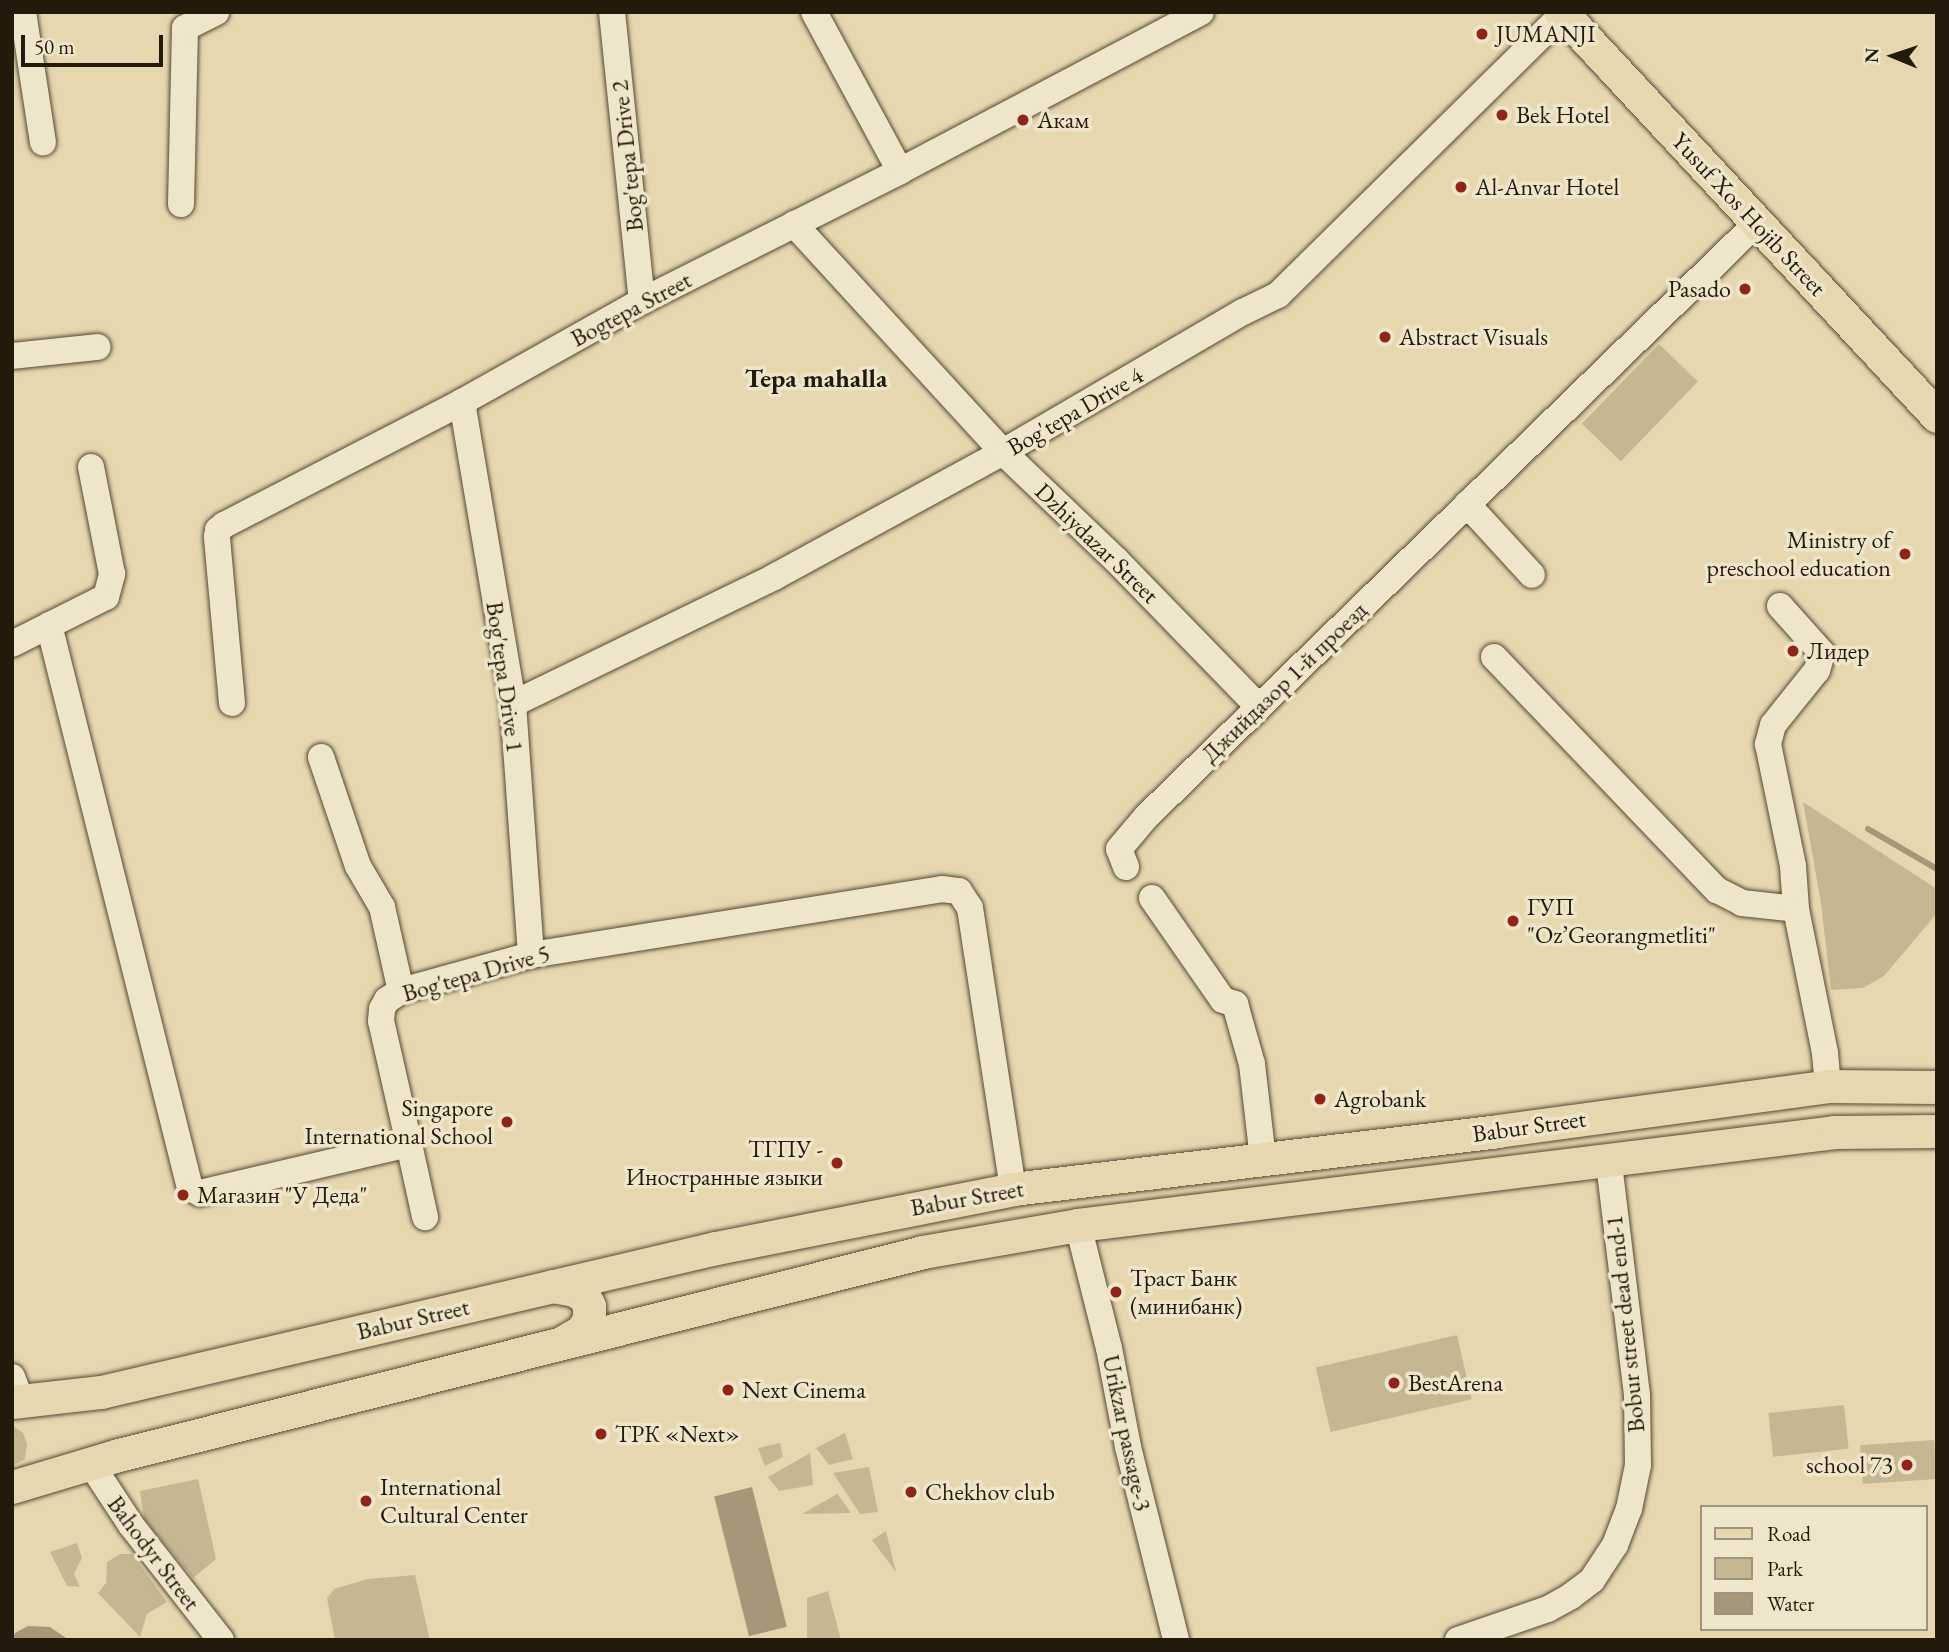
<!DOCTYPE html>
<meta charset="utf-8">
<style>
body{margin:0}
#map{position:relative;width:1949px;height:1652px;overflow:hidden;background:#e7d7af;font-family:"EB Garamond",serif}
div>[style]{position:absolute}
.green>*{inset:0;background:#c6b793;transform-origin:0 0}
.water>*{inset:0;background:#a59777;transform-origin:0 0}
.stream>*{height:6px;margin:-3px;padding:0 3px;transform-origin:3px;border-radius:3px;background:#a59777}
.roads{filter:drop-shadow(0 0 2px #554934) drop-shadow(0 0 2px #554934)}
.minor>*{height:26px;margin:-13px;padding:0 13px;transform-origin:13px;border-radius:13px;background:#efe5cb}
.major>*{height:33px;margin:-16.5px;padding:0 16.5px;transform-origin:16.5px;border-radius:16.5px;background:#e7d7af}
.dots>*{width:19px;height:19px;translate:-50% -50%;box-sizing:border-box;border:4px solid #efe5cb;border-radius:50%}
span{translate:-50% -50%;white-space:nowrap;text-align:center;line-height:1.15;-webkit-text-stroke:7px #efe5cb;paint-order:stroke}
.poi-label{font-size:24px;color:#241a0b}
.left{translate:0 -50%;text-align:left}
.right{translate:-100% -50%;text-align:right}
.street-label{font-size:24px;color:#241a0b}
.neighbourhood-label{font-size:26px;color:#241a0b;font-weight:700}
.frame{position:absolute;inset:0;border:14px solid #241a0b;pointer-events:none}
.legend{position:absolute;left:1700px;top:1505px;width:228px;height:126px;box-sizing:border-box;background:#efe5cb;border:2px solid #9e947e;margin:0;padding:9px 12px;list-style:none;font-size:21px;color:#241a0b}
.legend li{display:flex;align-items:center;gap:14px;height:35px}
.legend b{width:35px;border:2px solid #9e947e}
.north{position:absolute;left:1858px;top:21px;width:70px;height:70px;-webkit-text-stroke:5px #efe5cb;paint-order:stroke;rotate:272deg;font-size:19px;font-weight:700;line-height:28px;text-align:center;color:#241a0b}
.north::after{content:'';display:block;margin:auto;width:24px;height:32px;background:#241a0b;clip-path:polygon(50% 0,100% 100%,50% 72%,0 100%)}
.scale{position:absolute;left:21px;top:35px;width:142px;height:32px;box-sizing:border-box;border:4px solid #241a0b;border-top:0;padding-left:9px;font-size:21px;line-height:24px;white-space:nowrap;color:#241a0b;-webkit-text-stroke:5px #efe5cb;paint-order:stroke}
</style>
<div id="map">
<div class="green">
<div style="left:1659px;top:344px;width:54px;height:111px;rotate:44deg"></div>
<div style="clip-path:polygon(1803px 802px,1937px 889px,1937px 913px,1884px 976px,1863px 988px,1831px 990px,1821px 903px)"></div>
<div style="left:1457px;top:1335px;width:66px;height:145px;rotate:77deg"></div>
<div style="left:1844px;top:1405px;width:44px;height:76px;rotate:84deg"></div>
<div style="clip-path:polygon(12px 1425px,23px 1433px,27px 1444px,25px 1459px,12px 1466px)"></div>
<div style="clip-path:polygon(845px 1433px,853px 1459px,829px 1465px,816px 1448px)"></div>
<div style="left:1934px;top:1440px;width:39px;height:74px;rotate:86deg"></div>
<div style="clip-path:polygon(780px 1443px,783px 1457px,765px 1466px,758px 1448px)"></div>
<div style="clip-path:polygon(810px 1453px,813px 1485px,779px 1491px,768px 1477px)"></div>
<div style="clip-path:polygon(869px 1467px,878px 1512px,860px 1514px,833px 1473px)"></div>
<div style="clip-path:polygon(198px 1479px,216px 1559px,193px 1578px,144px 1519px,140px 1491px)"></div>
<div style="clip-path:polygon(837px 1493px,851px 1513px,802px 1514px,837px 1494px)"></div>
<div style="clip-path:polygon(886px 1531px,896px 1572px,872px 1540px)"></div>
<div style="clip-path:polygon(77px 1543px,82px 1558px,74px 1574px,80px 1587px,67px 1586px,50px 1552px)"></div>
<div style="clip-path:polygon(120px 1554px,132px 1554px,167px 1602px,147px 1614px,140px 1637px,98px 1593px,106px 1583px,107px 1562px)"></div>
<div style="clip-path:polygon(415px 1575px,430px 1640px,335px 1640px,327px 1598px,334px 1589px,368px 1579px)"></div>
<div style="clip-path:polygon(828px 1591px,841px 1640px,807px 1640px,807px 1598px)"></div>
</div>
<div class="water">
<div style="left:752px;top:1487px;width:144px;height:39px;rotate:76deg"></div>
<div style="clip-path:polygon(28px 1626px,50px 1627px,69px 1640px,12px 1640px,15px 1633px)"></div>
</div>
<div class="stream">
<div style="left:1868px;top:829px;width:80px;rotate:30.1deg"></div>
</div>
<div class="roads">
<div class="minor">
<div style="left:23px;top:12px;width:132px;rotate:81.3deg"></div>
<div style="left:612px;top:12px;width:291px;rotate:84.1deg"></div>
<div style="left:814px;top:12px;width:181px;rotate:61.6deg"></div>
<div style="left:181px;top:204px;width:176px;rotate:-88.7deg"></div>
<div style="left:185px;top:28px;width:35px;rotate:-27deg"></div>
<div style="left:794px;top:224px;width:309px;rotate:47.5deg"></div>
<div style="left:1003px;top:452px;width:156px;rotate:43.7deg"></div>
<div style="left:1116px;top:560px;width:204px;rotate:45.8deg"></div>
<div style="left:12px;top:356px;width:86px;rotate:-6deg"></div>
<div style="left:462px;top:402px;width:306px;rotate:80.4deg"></div>
<div style="left:513px;top:704px;width:252px;rotate:85.9deg"></div>
<div style="left:1467px;top:504px;width:96px;rotate:47.5deg"></div>
<div style="left:1780px;top:606px;width:63px;rotate:48.2deg"></div>
<div style="left:1822px;top:653px;width:18px;rotate:106deg"></div>
<div style="left:1817px;top:670px;width:70px;rotate:128.7deg"></div>
<div style="left:1773px;top:725px;width:20px;rotate:105deg"></div>
<div style="left:1768px;top:744px;width:125px;rotate:78.4deg"></div>
<div style="left:1793px;top:866px;width:43px;rotate:86deg"></div>
<div style="left:49px;top:625px;width:580px;rotate:75.94deg"></div>
<div style="left:190px;top:1188px;width:11px;rotate:27deg"></div>
<div style="left:200px;top:1193px;width:215px;rotate:-13.2deg"></div>
<div style="left:409px;top:1144px;width:126px;rotate:-102.8deg"></div>
<div style="left:381px;top:1021px;width:12px;rotate:-85deg"></div>
<div style="left:382px;top:1009px;width:10px;rotate:-61deg"></div>
<div style="left:387px;top:1000px;width:17px;rotate:-33deg"></div>
<div style="left:401px;top:991px;width:135px;rotate:-15.5deg"></div>
<div style="left:531px;top:955px;width:416px;rotate:-9.1deg"></div>
<div style="left:942px;top:889px;width:17px;rotate:7deg"></div>
<div style="left:959px;top:891px;width:20px;rotate:57deg"></div>
<div style="left:970px;top:908px;width:284px;rotate:81.3deg"></div>
<div style="left:12px;top:644px;width:105px;rotate:-26.6deg"></div>
<div style="left:106px;top:597px;width:24px;rotate:-75deg"></div>
<div style="left:112px;top:574px;width:109px;rotate:-101.1deg"></div>
<div style="left:1494px;top:657px;width:323px;rotate:46.3deg"></div>
<div style="left:1717px;top:890px;width:28px;rotate:27deg"></div>
<div style="left:1742px;top:903px;width:54px;rotate:6.3deg"></div>
<div style="left:1796px;top:909px;width:147px;rotate:78.6deg"></div>
<div style="left:1825px;top:1053px;width:33px;rotate:85deg"></div>
<div style="left:232px;top:703px;width:167px;rotate:-95.2deg"></div>
<div style="left:217px;top:537px;width:7px;rotate:-82deg"></div>
<div style="left:218px;top:530px;width:8px;rotate:-40deg"></div>
<div style="left:224px;top:525px;width:268px;rotate:-27.3deg"></div>
<div style="left:462px;top:402px;width:206px;rotate:-29.3deg"></div>
<div style="left:642px;top:301px;width:289px;rotate:-26.7deg"></div>
<div style="left:900px;top:171px;width:340px;rotate:-27.8deg"></div>
<div style="left:513px;top:704px;width:290px;rotate:-25.9deg"></div>
<div style="left:774px;top:577px;width:261px;rotate:-28.6deg"></div>
<div style="left:1003px;top:452px;width:278px;rotate:-30.3deg"></div>
<div style="left:1243px;top:312px;width:39px;rotate:-26deg"></div>
<div style="left:1278px;top:295px;width:400px;rotate:-44.6deg"></div>
<div style="left:321px;top:757px;width:115px;rotate:71.3deg"></div>
<div style="left:358px;top:866px;width:48px;rotate:59.7deg"></div>
<div style="left:382px;top:907px;width:86px;rotate:77.3deg"></div>
<div style="left:1126px;top:867px;width:19px;rotate:-111deg"></div>
<div style="left:1119px;top:849px;width:43px;rotate:-49.7deg"></div>
<div style="left:1147px;top:816px;width:851px;rotate:-44.19deg"></div>
<div style="left:1152px;top:898px;width:124px;rotate:55.2deg"></div>
<div style="left:1223px;top:1000px;width:13px;rotate:18deg"></div>
<div style="left:1235px;top:1004px;width:62px;rotate:74.2deg"></div>
<div style="left:1252px;top:1064px;width:96px;rotate:83.4deg"></div>
<div style="left:409px;top:1144px;width:75px;rotate:77.6deg"></div>
<div style="left:1078px;top:1225px;width:127px;rotate:75.9deg"></div>
<div style="left:1109px;top:1348px;width:101px;rotate:79.1deg"></div>
<div style="left:1128px;top:1447px;width:199px;rotate:76deg"></div>
<div style="left:12px;top:1377px;width:25px;rotate:69deg"></div>
<div style="left:91px;top:1464px;width:73px;rotate:56.7deg"></div>
<div style="left:131px;top:1525px;width:146px;rotate:52deg"></div>
<div style="left:1458px;top:1640px;width:95px;rotate:-19deg"></div>
<div style="left:1548px;top:1609px;width:26px;rotate:-29deg"></div>
<div style="left:1571px;top:1596px;width:26px;rotate:-37deg"></div>
<div style="left:1592px;top:1580px;width:42px;rotate:-56.7deg"></div>
<div style="left:1615px;top:1545px;width:39px;rotate:-69deg"></div>
<div style="left:1629px;top:1509px;width:45px;rotate:-78.4deg"></div>
<div style="left:1638px;top:1465px;width:70px;rotate:-90.8deg"></div>
<div style="left:1637px;top:1395px;width:235px;rotate:-96.9deg"></div>
</div>
<div class="major">
<div style="left:1561px;top:12px;width:552px;rotate:47.06deg"></div>
<div style="left:552px;top:1286px;width:22px;rotate:10deg"></div>
<div style="left:574px;top:1290px;width:12px;rotate:31deg"></div>
<div style="left:584px;top:1296px;width:11px;rotate:63deg"></div>
<div style="left:589px;top:1306px;width:13px;rotate:90deg"></div>
<div style="left:589px;top:1319px;width:14px;rotate:120deg"></div>
<div style="left:582px;top:1331px;width:22px;rotate:150deg"></div>
<div style="left:12px;top:1402px;width:90px;rotate:-6.4deg"></div>
<div style="left:101px;top:1392px;width:632px;rotate:-13.18deg"></div>
<div style="left:716px;top:1248px;width:303px;rotate:-11.2deg"></div>
<div style="left:1013px;top:1189px;width:487px;rotate:-6.8deg"></div>
<div style="left:1497px;top:1131px;width:334px;rotate:-7.7deg"></div>
<div style="left:1828px;top:1086px;width:109px;rotate:0.5deg"></div>
<div style="left:12px;top:1487px;width:112px;rotate:-16.7deg"></div>
<div style="left:119px;top:1455px;width:829px;rotate:-14.17deg"></div>
<div style="left:923px;top:1252px;width:157px;rotate:-9.9deg"></div>
<div style="left:1078px;top:1225px;width:762px;rotate:-7.01deg"></div>
<div style="left:1834px;top:1132px;width:103px;rotate:-0.6deg"></div>
</div>
</div>
<div class="dots">
<div style="left:1482px;top:34px;background:#8f2418"></div>
<div style="left:1502px;top:115px;background:#8f2418"></div>
<div style="left:1023px;top:120px;background:#8f2418"></div>
<div style="left:1461px;top:187px;background:#8f2418"></div>
<div style="left:1745px;top:289px;background:#8f2418"></div>
<div style="left:1385px;top:337px;background:#8f2418"></div>
<div style="left:1905px;top:554px;background:#8f2418"></div>
<div style="left:1793px;top:651px;background:#8f2418"></div>
<div style="left:1513px;top:921px;background:#8f2418"></div>
<div style="left:1320px;top:1099px;background:#8f2418"></div>
<div style="left:507px;top:1122px;background:#8f2418"></div>
<div style="left:837px;top:1163px;background:#8f2418"></div>
<div style="left:183px;top:1195px;background:#8f2418"></div>
<div style="left:1116px;top:1292px;background:#8f2418"></div>
<div style="left:1394px;top:1383px;background:#8f2418"></div>
<div style="left:728px;top:1390px;background:#8f2418"></div>
<div style="left:601px;top:1434px;background:#8f2418"></div>
<div style="left:1907px;top:1465px;background:#8f2418"></div>
<div style="left:911px;top:1492px;background:#8f2418"></div>
<div style="left:366px;top:1501px;background:#8f2418"></div>
</div>
<div class="poi-label">
<span class="left" style="left:1496px;top:34px">JUMANJI</span>
<span class="left" style="left:1516px;top:115px">Bek Hotel</span>
<span class="left" style="left:1037px;top:120px">Акам</span>
<span class="left" style="left:1475px;top:187px">Al-Anvar Hotel</span>
<span class="right" style="left:1731px;top:289px">Pasado</span>
<span class="left" style="left:1399px;top:337px">Abstract Visuals</span>
<span class="right" style="left:1891px;top:554px">Ministry of<br>preschool education</span>
<span class="left" style="left:1807px;top:651px">Лидер</span>
<span class="left" style="left:1527px;top:921px">ГУП<br>"Oz’Georangmetliti"</span>
<span class="left" style="left:1334px;top:1099px">Agrobank</span>
<span class="right" style="left:493px;top:1122px">Singapore<br>International School</span>
<span class="right" style="left:823px;top:1163px">ТГПУ -<br>Иностранные языки</span>
<span class="left" style="left:197px;top:1195px">Магазин "У Деда"</span>
<span class="left" style="left:1130px;top:1292px">Траст Банк<br>(минибанк)</span>
<span class="left" style="left:1408px;top:1383px">BestArena</span>
<span class="left" style="left:742px;top:1390px">Next Cinema</span>
<span class="left" style="left:615px;top:1434px">ТРК «Next»</span>
<span class="right" style="left:1893px;top:1465px">school 73</span>
<span class="left" style="left:380px;top:1501px">International<br>Cultural Center</span>
<span class="left" style="left:925px;top:1492px">Chekhov club</span>
</div>
<div class="street-label">
<span style="left:627px;top:156px;rotate:-96deg">Bog'tepa Drive 2</span>
<span style="left:1749px;top:214px;rotate:47deg">Yusuf Xos Hojib Street</span>
<span style="left:631px;top:309px;rotate:-28deg">Bogtepa Street</span>
<span style="left:1075px;top:411px;rotate:-30deg">Bog'tepa Drive 4</span>
<span style="left:1097px;top:543px;rotate:44deg">Dzhiydazar Street</span>
<span style="left:505px;top:677px;rotate:82deg">Bog'tepa Drive 1</span>
<span style="left:1284px;top:682px;rotate:-44deg">Джийдазор 1-й проезд</span>
<span style="left:476px;top:973px;rotate:-16deg">Bog'tepa Drive 5</span>
<span style="left:1529px;top:1126px;rotate:-8deg">Babur Street</span>
<span style="left:967px;top:1198px;rotate:-10deg">Babur Street</span>
<span style="left:413px;top:1319px;rotate:-13deg">Babur Street</span>
<span style="left:1625px;top:1324px;rotate:-96deg">Bobur street dead end-1</span>
<span style="left:1127px;top:1433px;rotate:78deg">Urikzar passage-3</span>
<span style="left:154px;top:1553px;rotate:53deg">Bahodyr Street</span>
</div>
<div class="neighbourhood-label">
<span style="left:816px;top:379px">Tepa mahalla</span>
</div>
<div class="frame"></div>
<ul class="legend">
<li><b style="height:9px;background:#e7d7af"></b>Road</li>
<li><b style="height:19px;background:#c6b793"></b>Park</li>
<li><b style="height:19px;background:#a59777"></b>Water</li>
</ul>
<div class="north">N</div>
<div class="scale">50 m</div>
</div>
